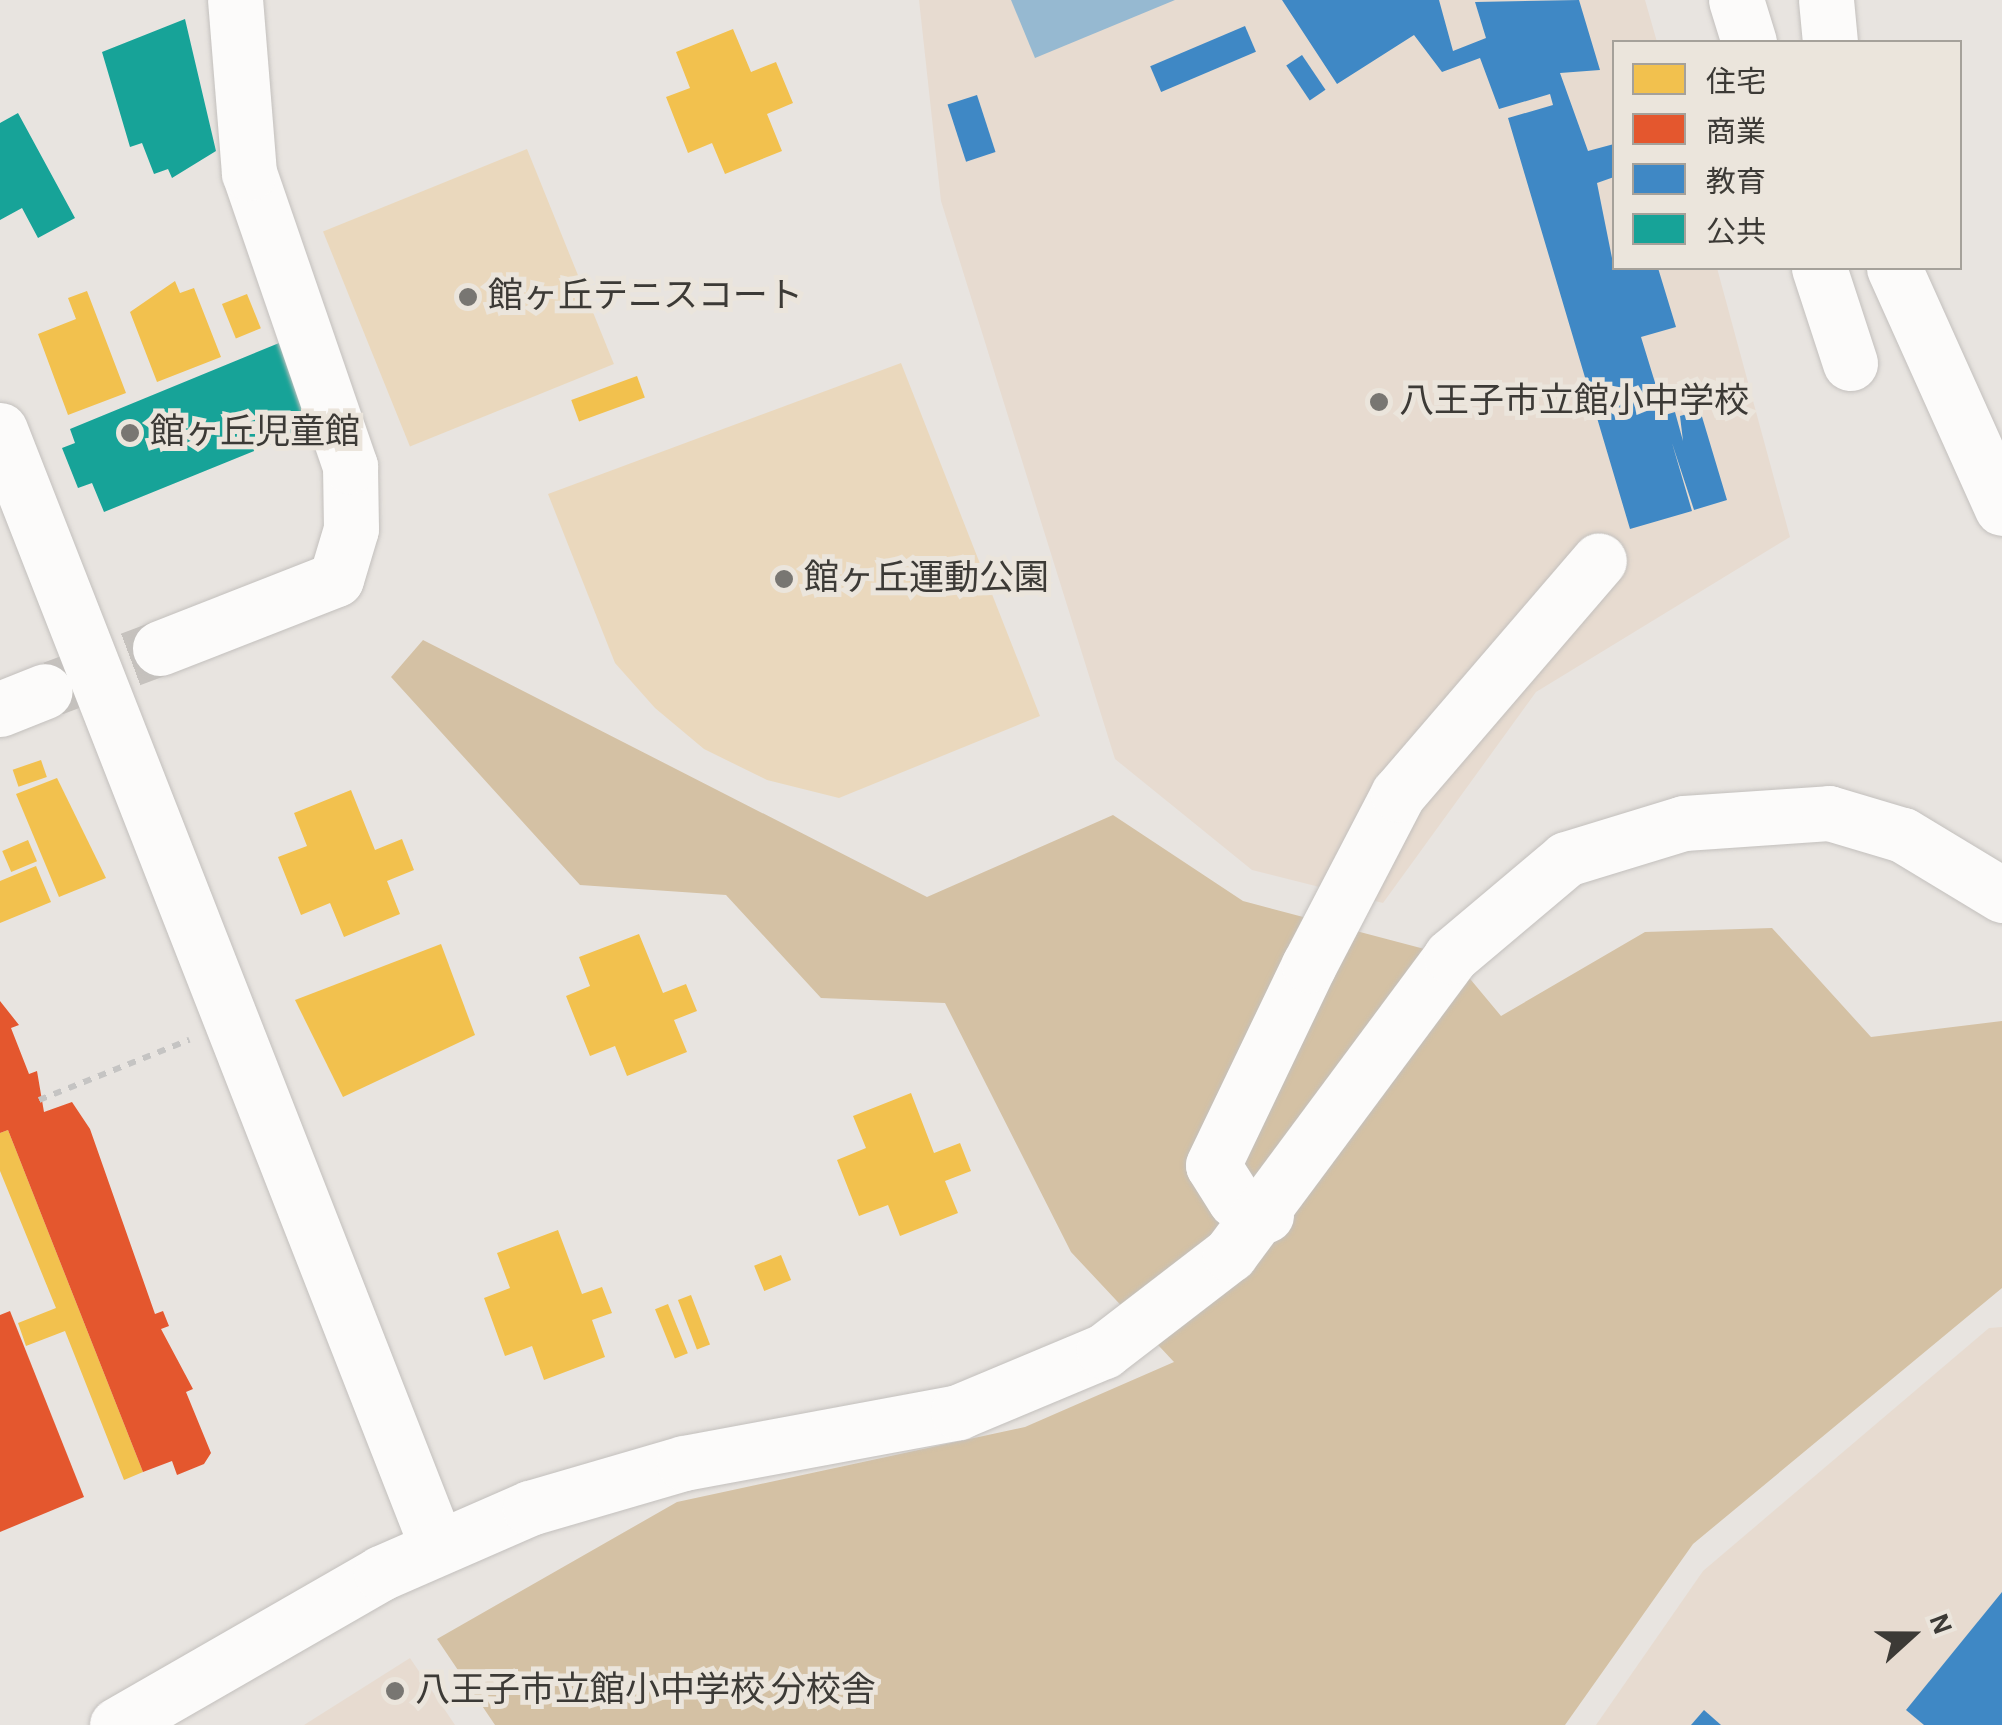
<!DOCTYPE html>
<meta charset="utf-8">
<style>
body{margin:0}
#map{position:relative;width:2002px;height:1725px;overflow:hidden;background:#e8e4e0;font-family:"Alegreya Sans","Noto Sans JP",sans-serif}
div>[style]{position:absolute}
.education>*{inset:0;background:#e7dbd0}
.green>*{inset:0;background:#ead8bd;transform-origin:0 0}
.forest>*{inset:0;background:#d4c1a4}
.water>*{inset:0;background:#96b9d1}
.homes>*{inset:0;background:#f2c14e;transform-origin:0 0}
.shops>*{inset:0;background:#e4572e}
.schools>*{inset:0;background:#3f88c5;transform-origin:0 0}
.public>*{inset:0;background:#17a398}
.minor-tunnel>*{height:55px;margin-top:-27.5px;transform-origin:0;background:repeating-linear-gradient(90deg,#c6c2be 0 55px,transparent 0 83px)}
.path>*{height:6px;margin-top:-3px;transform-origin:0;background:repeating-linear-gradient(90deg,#c5c4c3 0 8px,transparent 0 16px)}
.roads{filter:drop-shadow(0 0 2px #c3c0bd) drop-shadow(0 0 2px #c3c0bd)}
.minor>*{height:55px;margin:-27.5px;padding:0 27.5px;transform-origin:27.5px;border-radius:27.5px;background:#fcfbfa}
.dots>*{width:28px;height:28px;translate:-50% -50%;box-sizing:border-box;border:5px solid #ebe5dc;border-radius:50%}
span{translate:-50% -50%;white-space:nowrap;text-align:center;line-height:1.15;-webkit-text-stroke:10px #ebe5dc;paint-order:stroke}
.poi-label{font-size:35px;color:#3c3a36}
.left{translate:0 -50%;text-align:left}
.legend{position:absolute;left:1612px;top:40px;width:350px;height:230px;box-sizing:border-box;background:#ebe5dc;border:2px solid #a5a19a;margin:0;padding:12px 18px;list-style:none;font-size:30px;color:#3c3a36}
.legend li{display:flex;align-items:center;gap:20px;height:50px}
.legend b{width:50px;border:2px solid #a5a19a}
.north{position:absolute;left:1862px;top:1585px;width:100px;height:100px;-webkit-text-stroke:8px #ebe5dc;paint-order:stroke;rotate:69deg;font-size:28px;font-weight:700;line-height:40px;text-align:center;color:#3c3a36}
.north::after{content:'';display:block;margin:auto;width:35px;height:45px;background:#3c3a36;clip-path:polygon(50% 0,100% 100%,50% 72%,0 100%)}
</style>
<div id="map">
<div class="education">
<div style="clip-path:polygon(919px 0,1645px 0,1657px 42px,1614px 42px,1614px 268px,1717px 268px,1790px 537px,1536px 692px,1383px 903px,1252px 870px,1115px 759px,941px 201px)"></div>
<div style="clip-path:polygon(2002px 1327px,2002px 1725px,1596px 1725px,1703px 1571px,1989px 1328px)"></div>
<div style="clip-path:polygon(410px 1658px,455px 1725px,304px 1725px)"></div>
</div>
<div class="green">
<div style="left:527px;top:149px;width:232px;height:220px;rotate:68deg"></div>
<div style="clip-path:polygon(901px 363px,1040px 716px,839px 798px,767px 780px,704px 749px,655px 708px,615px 663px,548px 494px)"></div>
</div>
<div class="forest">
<div style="clip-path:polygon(423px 640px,927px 897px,1113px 815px,1243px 901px,1451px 956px,1501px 1016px,1645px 932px,1772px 928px,1871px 1037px,2002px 1021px,2002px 1288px,1693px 1544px,1565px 1725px,495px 1725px,437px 1639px,677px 1502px,1025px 1427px,1174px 1362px,1071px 1252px,945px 1003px,821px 998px,726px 895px,580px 885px,391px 677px)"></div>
</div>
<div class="water">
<div style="clip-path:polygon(1011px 0,1175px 0,1035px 58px)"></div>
</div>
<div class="homes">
<div style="clip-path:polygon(733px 29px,751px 72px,776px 62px,793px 103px,767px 114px,782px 151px,725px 174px,712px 143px,688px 153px,666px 97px,690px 88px,676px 52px)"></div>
<div style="clip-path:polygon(175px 281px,180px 293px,194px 288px,221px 357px,157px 382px,130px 312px)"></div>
<div style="clip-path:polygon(87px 291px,126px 393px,68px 415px,38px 334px,76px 319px,68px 298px)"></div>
<div style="left:247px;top:294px;width:37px;height:27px;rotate:68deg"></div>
<div style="left:637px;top:376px;width:23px;height:70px;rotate:70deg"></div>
<div style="left:41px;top:760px;width:18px;height:30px;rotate:71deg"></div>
<div style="clip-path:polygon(57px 778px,106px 878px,59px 897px,16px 794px)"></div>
<div style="clip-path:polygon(351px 790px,375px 850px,402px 839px,414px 870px,387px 881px,400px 914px,344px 937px,330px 903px,301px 915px,278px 857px,307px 846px,294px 813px)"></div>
<div style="left:28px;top:840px;width:23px;height:28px;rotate:67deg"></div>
<div style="clip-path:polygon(36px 866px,51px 902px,0 923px,0 881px)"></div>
<div style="clip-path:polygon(639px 934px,663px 993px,686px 984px,697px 1011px,674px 1020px,687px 1052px,627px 1076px,615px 1046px,590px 1056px,566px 996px,590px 986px,579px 957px)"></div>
<div style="clip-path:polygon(441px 944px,475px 1035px,343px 1097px,295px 1000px)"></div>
<div style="clip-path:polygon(911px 1093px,934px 1153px,960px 1143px,971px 1171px,945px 1181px,958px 1213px,900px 1236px,888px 1205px,859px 1216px,837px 1160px,866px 1148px,853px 1116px)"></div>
<div style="clip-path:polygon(8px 1130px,143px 1472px,124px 1480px,65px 1331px,26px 1346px,18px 1323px,56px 1308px,0 1171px,0 1133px)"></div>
<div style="clip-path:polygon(558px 1230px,582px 1294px,602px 1287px,612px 1313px,592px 1320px,605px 1357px,544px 1380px,532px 1346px,505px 1356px,484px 1298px,510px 1288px,497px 1253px)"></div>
<div style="left:781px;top:1255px;width:27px;height:29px;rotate:68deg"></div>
<div style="left:691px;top:1295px;width:53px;height:14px;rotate:69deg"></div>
<div style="left:668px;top:1304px;width:53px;height:14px;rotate:68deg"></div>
</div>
<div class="shops">
<div style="clip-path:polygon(0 1001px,19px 1025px,11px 1028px,29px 1074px,37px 1071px,44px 1112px,72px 1102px,90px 1129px,155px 1314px,163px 1311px,169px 1326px,161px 1329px,193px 1389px,186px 1392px,211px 1453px,204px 1464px,177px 1475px,172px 1461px,143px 1472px,8px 1130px,0 1133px)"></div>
<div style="clip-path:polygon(10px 1311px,84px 1497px,0 1532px,0 1315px)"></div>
</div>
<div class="schools">
<div style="clip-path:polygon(1282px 0,1439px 0,1453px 51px,1486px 38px,1475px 2px,1579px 0,1600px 70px,1560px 73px,1588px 151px,1614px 144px,1614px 177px,1597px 183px,1614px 268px,1658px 268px,1676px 327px,1641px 337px,1665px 415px,1675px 412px,1683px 441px,1680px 416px,1700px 410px,1727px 500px,1694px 510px,1672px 443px,1692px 511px,1630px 529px,1508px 118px,1553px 105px,1550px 94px,1499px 109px,1480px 58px,1442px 72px,1414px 35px,1337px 84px)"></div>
<div style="left:1245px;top:26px;width:28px;height:103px;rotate:67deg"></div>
<div style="left:1302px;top:55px;width:42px;height:19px;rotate:56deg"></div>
<div style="left:977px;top:95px;width:60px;height:31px;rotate:72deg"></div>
<div style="clip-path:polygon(2002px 1592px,2002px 1725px,1924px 1725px,1906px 1710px)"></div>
<div style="clip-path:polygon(1704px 1710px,1721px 1725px,1691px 1725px)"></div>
</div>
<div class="public">
<div style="clip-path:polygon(185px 19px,216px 151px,172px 178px,168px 169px,154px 174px,142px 143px,130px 147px,102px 52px)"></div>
<div style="clip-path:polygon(18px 113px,75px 218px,38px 238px,22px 208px,0 220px,0 123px)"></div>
<div style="clip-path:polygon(284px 341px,318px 425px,104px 512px,92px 483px,78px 488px,62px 448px,75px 443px,70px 429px)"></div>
</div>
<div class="minor-tunnel">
<div style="left:53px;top:688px;width:114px;rotate:-20.5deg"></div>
</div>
<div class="path">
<div style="left:39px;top:1100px;width:162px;rotate:-21.8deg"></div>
</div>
<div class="roads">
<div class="minor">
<div style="left:1736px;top:0;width:44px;rotate:72.8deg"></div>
<div style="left:1826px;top:0;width:42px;rotate:84.6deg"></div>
<div style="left:1819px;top:268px;width:100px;rotate:71.9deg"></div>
<div style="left:1894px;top:268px;width:263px;rotate:65.8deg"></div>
<div style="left:0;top:430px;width:1199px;rotate:68.62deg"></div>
<div style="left:160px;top:648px;width:189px;rotate:-21.4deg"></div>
<div style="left:336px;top:579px;width:52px;rotate:-73.3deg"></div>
<div style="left:351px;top:529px;width:63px;rotate:-90.9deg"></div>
<div style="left:350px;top:466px;width:310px;rotate:-109deg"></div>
<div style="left:249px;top:173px;width:174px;rotate:-94.6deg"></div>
<div style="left:0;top:709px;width:48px;rotate:-21.8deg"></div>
<div style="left:1266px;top:1215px;width:34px;rotate:-154deg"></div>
<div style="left:1235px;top:1200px;width:41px;rotate:-122.2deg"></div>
<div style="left:1213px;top:1165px;width:222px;rotate:-64.4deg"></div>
<div style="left:1309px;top:965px;width:193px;rotate:-62.5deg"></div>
<div style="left:1398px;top:794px;width:308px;rotate:-49.3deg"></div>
<div style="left:117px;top:1725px;width:305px;rotate:-29.9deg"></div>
<div style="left:381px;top:1573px;width:163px;rotate:-23.6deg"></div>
<div style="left:530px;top:1508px;width:160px;rotate:-16.3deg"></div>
<div style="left:684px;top:1463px;width:279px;rotate:-10.5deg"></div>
<div style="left:958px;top:1412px;width:158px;rotate:-22.7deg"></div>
<div style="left:1104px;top:1351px;width:159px;rotate:-37.6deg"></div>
<div style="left:1230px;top:1254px;width:371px;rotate:-53.4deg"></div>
<div style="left:1451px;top:956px;width:150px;rotate:-40.1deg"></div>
<div style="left:1566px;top:859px;width:123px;rotate:-17deg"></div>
<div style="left:1684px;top:823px;width:145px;rotate:-3.9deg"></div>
<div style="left:1829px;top:813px;width:77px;rotate:16.6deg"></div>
<div style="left:1903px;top:835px;width:116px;rotate:31.2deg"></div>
</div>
</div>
<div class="dots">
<div style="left:468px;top:297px;background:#787672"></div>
<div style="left:1379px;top:402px;background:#787672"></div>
<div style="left:130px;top:433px;background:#787672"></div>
<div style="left:784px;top:579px;background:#787672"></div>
<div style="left:395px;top:1691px;background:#787672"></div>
</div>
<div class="poi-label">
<span class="left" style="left:488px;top:297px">館ヶ丘テニスコート</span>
<span class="left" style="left:1399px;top:402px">八王子市立館小中学校</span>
<span class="left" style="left:150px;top:433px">館ヶ丘児童館</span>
<span class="left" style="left:804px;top:579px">館ヶ丘運動公園</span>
<span class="left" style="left:415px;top:1691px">八王子市立館小中学校 分校舎</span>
</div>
<ul class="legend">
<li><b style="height:28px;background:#f2c14e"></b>住宅</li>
<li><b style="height:28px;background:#e4572e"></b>商業</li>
<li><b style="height:28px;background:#3f88c5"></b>教育</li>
<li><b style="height:28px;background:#17a398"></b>公共</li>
</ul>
<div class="north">N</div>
</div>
